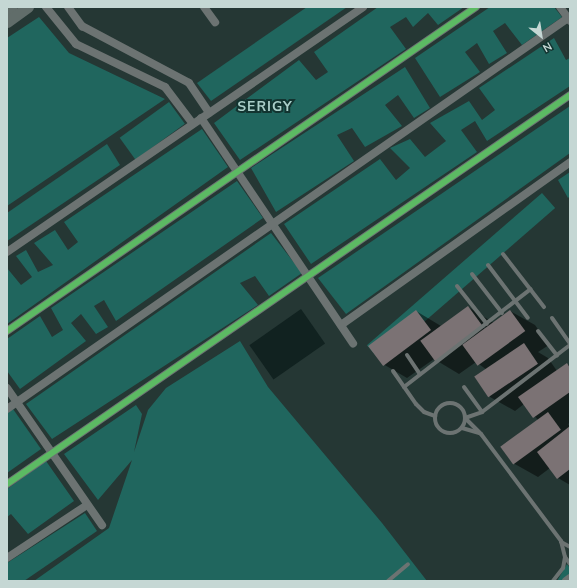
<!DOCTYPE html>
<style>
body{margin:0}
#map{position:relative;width:577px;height:588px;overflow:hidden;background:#253734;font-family:"Nunito Sans",sans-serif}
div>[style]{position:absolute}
.green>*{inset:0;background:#20665e;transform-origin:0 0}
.water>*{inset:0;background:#112220;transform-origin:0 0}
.shadow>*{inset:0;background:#0007}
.building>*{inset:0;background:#7b7274;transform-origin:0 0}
.lane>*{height:4px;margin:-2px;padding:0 2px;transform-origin:2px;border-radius:2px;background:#6c7372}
.lane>.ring{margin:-2px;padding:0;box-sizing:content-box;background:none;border:4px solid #6c7372;border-radius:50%}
.street>*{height:8px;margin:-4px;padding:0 4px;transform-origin:4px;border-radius:4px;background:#6c7372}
.secondary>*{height:11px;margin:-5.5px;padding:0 5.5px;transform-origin:5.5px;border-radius:5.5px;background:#616d6a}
.cycleway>*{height:6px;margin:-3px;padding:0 3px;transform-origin:3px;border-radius:3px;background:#5cba63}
span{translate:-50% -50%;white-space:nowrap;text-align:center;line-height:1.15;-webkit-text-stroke:4px #123430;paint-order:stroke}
.district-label{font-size:14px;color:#aacfc9;font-weight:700;letter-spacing:1px}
.frame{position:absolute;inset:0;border:8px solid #c5d7d4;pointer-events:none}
.north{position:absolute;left:521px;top:16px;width:40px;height:40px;-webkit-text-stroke:3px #123430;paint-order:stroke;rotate:150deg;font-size:11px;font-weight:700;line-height:16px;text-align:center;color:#c5d7d4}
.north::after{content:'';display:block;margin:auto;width:14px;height:18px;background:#c5d7d4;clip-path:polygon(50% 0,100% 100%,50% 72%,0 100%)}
</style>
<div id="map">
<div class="green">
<div style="clip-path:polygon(307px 7px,347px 7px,211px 101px,197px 83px)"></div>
<div style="clip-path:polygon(378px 7px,464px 7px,438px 25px,428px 13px,413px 27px,406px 17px,390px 27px,406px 49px,240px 160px,214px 123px,299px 60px,316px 80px,328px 72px,314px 52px)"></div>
<div style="clip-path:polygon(490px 7px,554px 7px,562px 17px,522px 45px,505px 23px,493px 31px,507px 53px,489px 64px,477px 43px,465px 52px,480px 72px,440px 97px,415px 58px)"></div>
<div style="clip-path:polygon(39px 17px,69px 53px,165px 99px,7px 206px,7px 38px)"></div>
<div style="clip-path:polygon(554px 38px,566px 60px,570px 58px,570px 86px,487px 141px,475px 121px,461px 130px,477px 152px,311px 264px,284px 224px,380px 159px,396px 180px,410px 168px,390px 148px,410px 139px,425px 157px,446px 141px,430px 123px,469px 101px,482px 120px,495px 110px,479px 88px)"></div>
<div style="clip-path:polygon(405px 67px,430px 108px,414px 118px,398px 95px,385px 105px,402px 126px,365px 147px,352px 128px,337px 135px,354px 161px,276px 212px,251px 168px)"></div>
<div style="left:169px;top:102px;width:27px;height:61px;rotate:54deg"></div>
<div style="clip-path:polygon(570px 106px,570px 153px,346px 314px,318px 278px)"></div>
<div style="clip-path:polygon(202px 129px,228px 167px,7px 324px,7px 268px,21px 285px,32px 277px,16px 256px,26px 250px,38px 272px,53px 265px,34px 243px,55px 230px,68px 250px,78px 242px,64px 222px)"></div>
<div style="clip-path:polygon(107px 144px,120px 165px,7px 241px,7px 213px)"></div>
<div style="clip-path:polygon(570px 172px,570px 196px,568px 198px,558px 180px)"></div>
<div style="clip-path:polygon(237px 181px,263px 218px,116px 321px,104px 300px,94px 306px,108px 327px,96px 334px,81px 314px,71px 323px,86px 341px,20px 389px,7px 371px,7px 339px,40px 316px,52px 337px,63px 330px,51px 308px)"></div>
<div style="left:542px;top:193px;width:20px;height:232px;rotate:49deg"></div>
<div style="clip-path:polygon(271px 233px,302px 273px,269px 296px,255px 276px,240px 283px,258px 305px,52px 439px,26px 404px)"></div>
<div style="clip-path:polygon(240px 341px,268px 387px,382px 523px,427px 581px,34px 581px,109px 528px,132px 460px,98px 500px,64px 454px,136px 405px,142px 414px,134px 452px,148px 410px,166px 388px)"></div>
<div style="clip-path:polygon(13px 409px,41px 449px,7px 473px,7px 413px)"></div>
<div style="clip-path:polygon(46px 461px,74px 501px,28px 534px,11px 514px,7px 517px,7px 489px)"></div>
<div style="clip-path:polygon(85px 513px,97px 531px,24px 581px,7px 581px,7px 563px)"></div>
<div style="clip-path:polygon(567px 564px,570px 568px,570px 578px,566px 581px,557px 581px)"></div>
</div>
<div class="water">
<div style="left:301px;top:309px;width:42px;height:63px;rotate:55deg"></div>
</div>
<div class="shadow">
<div style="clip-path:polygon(evenodd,468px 307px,494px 323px,510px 311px,535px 325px,549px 345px,538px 352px,548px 358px,557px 371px,567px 364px,570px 366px,570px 423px,568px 424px,570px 426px,570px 485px,558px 478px,550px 468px,538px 477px,513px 463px,538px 420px,524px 404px,515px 411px,490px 397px,487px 370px,476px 362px,459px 374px,434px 359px,407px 378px,383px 364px,416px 311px,441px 326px,468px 307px,479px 324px,486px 328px,485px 329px,479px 324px)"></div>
</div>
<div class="building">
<div style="left:468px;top:306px;width:26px;height:59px;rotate:54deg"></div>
<div style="left:416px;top:310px;width:25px;height:60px;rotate:53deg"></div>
<div style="left:510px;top:310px;width:26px;height:59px;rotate:54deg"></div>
<div style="left:524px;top:343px;width:25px;height:60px;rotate:56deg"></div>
<div style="clip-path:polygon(567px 363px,570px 368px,570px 392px,533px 418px,518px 397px)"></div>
<div style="left:548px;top:412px;width:22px;height:59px;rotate:54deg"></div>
<div style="clip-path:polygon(570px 426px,570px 469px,557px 479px,537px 452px)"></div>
</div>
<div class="lane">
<div style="left:503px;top:254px;width:67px;rotate:52.3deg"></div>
<div style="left:488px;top:265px;width:66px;rotate:53deg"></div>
<div style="left:472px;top:274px;width:49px;rotate:52.4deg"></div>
<div style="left:457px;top:286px;width:48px;rotate:51.7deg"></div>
<div style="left:552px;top:318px;width:32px;rotate:55deg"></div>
<div style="left:538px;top:331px;width:31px;rotate:52deg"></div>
<div style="left:407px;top:355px;width:23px;rotate:56deg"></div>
<div style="left:393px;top:371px;width:40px;rotate:55.1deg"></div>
<div style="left:416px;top:404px;width:11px;rotate:45deg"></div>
<div style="left:424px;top:412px;width:12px;rotate:20deg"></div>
<div style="left:404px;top:387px;width:160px;rotate:-37.7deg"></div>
<div style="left:464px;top:387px;width:31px;rotate:54deg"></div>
<div class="ring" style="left:435px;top:403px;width:26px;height:26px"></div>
<div style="left:465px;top:418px;width:23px;rotate:45deg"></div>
<div style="left:481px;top:434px;width:134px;rotate:53.2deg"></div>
<div style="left:561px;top:541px;width:16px;rotate:76deg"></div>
<div style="left:565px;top:557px;width:11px;rotate:100deg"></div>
<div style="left:563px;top:568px;width:16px;rotate:128deg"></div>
<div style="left:465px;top:418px;width:18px;rotate:-19deg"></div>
<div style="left:482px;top:412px;width:111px;rotate:-37.3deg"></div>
<div style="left:462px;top:428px;width:18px;rotate:16deg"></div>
<div style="left:561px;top:542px;width:10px;rotate:29deg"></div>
<div style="left:565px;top:557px;width:9px;rotate:54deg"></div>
<div style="left:388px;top:581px;width:26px;rotate:-40deg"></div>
</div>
<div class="street">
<div style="left:46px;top:7px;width:48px;rotate:51deg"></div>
<div style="left:76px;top:44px;width:99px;rotate:25.8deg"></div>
<div style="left:165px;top:87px;width:46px;rotate:52.9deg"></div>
<div style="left:68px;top:7px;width:24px;rotate:54deg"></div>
<div style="left:82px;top:26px;width:121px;rotate:28deg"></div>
<div style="left:189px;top:83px;width:36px;rotate:56deg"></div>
<div style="left:204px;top:7px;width:19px;rotate:54deg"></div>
<div style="left:560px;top:7px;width:17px;rotate:54deg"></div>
<div style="left:201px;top:118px;width:272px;rotate:56deg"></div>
<div style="left:7px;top:252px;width:432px;rotate:-34.5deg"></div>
<div style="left:341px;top:325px;width:281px;rotate:-35.4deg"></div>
<div style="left:7px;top:331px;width:570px;rotate:-34.64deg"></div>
<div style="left:7px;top:388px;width:167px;rotate:55.3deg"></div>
<div style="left:7px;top:409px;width:684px;rotate:-34.88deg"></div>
<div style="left:7px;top:484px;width:684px;rotate:-34.64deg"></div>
<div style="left:7px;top:558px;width:96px;rotate:-33.5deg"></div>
<div style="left:566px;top:581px;width:5px;rotate:-37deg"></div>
</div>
<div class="secondary">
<div style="left:7px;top:11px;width:6px;rotate:-39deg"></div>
<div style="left:7px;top:22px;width:26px;rotate:-36deg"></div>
</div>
<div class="cycleway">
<div style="left:7px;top:331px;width:570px;rotate:-34.64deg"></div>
<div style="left:7px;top:484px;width:684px;rotate:-34.64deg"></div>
</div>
<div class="district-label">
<span style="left:265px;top:107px">SERIGY</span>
</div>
<div class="frame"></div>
<div class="north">N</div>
</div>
